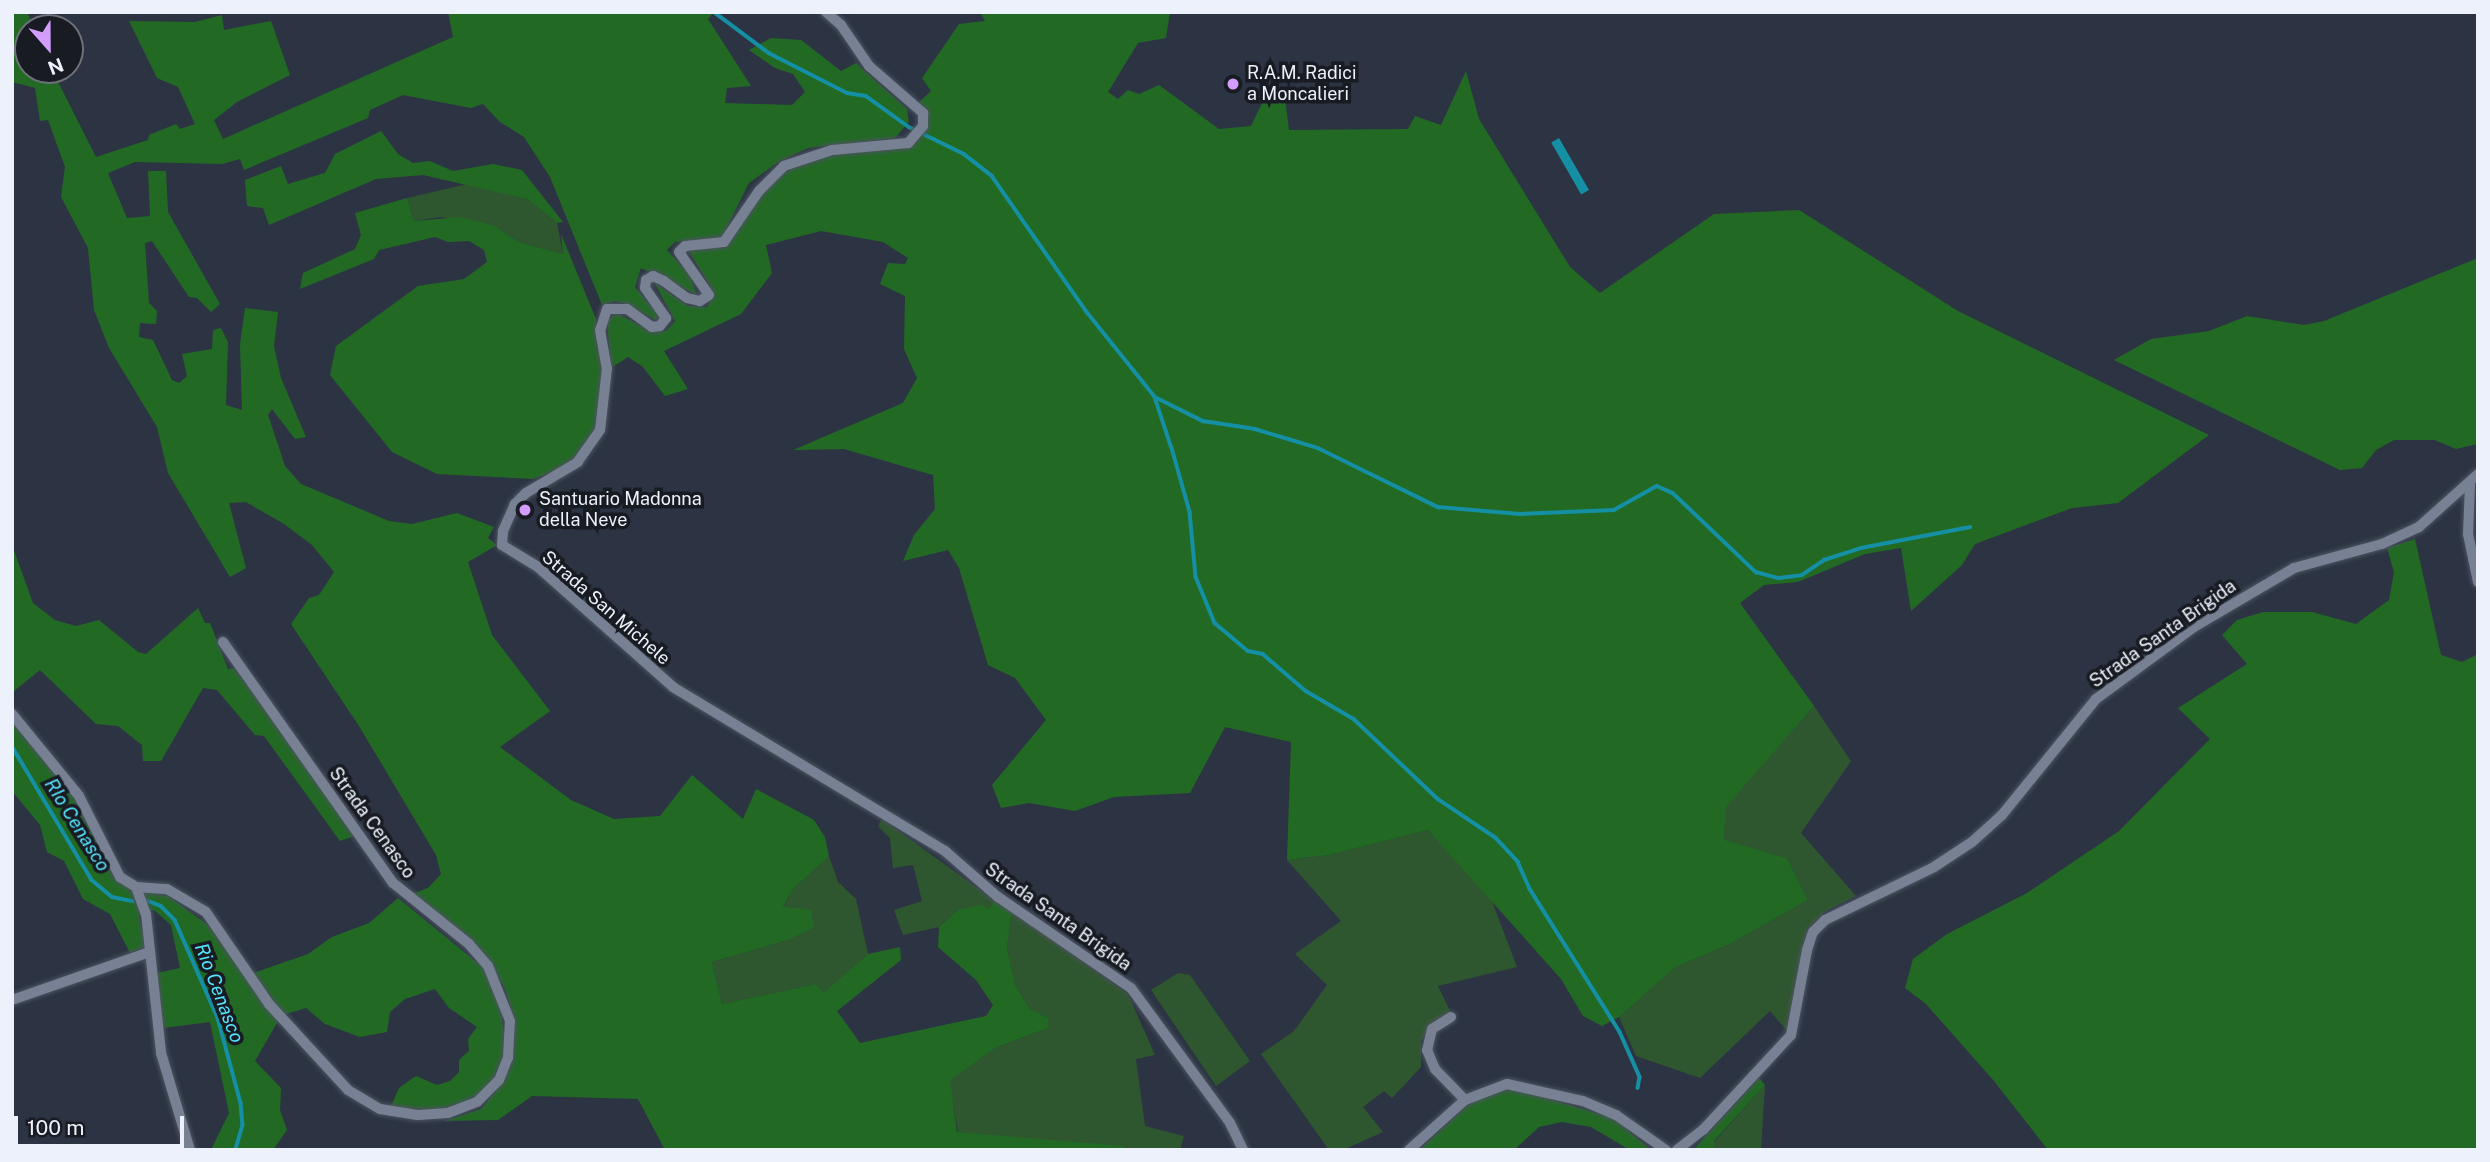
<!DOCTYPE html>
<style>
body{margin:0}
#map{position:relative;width:2490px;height:1162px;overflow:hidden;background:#2c3443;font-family:"Public Sans",sans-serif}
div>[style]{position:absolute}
.green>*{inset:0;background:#2f572f}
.forest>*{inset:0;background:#226a24}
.water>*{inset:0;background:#148fa4;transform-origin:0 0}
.stream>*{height:3.5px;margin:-1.75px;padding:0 1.75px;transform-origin:1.75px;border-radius:1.75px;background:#148fa4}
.roads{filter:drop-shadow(0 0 2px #4c5360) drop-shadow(0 0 2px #4c5360)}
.street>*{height:10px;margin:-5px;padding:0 5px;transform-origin:5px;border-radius:5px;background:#788193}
.dots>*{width:19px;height:19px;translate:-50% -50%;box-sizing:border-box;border:4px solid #181b22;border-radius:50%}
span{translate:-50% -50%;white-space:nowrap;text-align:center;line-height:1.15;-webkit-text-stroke:7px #181b22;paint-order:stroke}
.poi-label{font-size:18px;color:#ecf1fb}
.left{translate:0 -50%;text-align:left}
.street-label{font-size:18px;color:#ecf1fb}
.water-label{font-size:19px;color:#55e3fe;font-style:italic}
.frame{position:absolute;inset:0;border:14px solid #ecf1fb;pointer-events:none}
.north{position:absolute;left:14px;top:14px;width:70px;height:70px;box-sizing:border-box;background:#181b22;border:2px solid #6d7179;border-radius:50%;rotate:159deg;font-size:19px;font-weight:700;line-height:28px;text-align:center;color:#ecf1fb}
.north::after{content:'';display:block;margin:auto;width:24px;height:32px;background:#d29dfd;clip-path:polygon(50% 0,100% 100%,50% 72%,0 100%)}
.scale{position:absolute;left:14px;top:1116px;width:170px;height:32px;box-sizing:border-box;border:4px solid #ecf1fb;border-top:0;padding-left:9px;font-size:21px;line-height:24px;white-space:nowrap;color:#ecf1fb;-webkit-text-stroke:5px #181b22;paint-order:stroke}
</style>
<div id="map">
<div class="green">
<div style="clip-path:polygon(472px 183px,527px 199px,557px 223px,563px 254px,519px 242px,495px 226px,440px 217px,414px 221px,407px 198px)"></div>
<div style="clip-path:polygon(1814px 706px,1851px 761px,1801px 833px,1856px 896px,1826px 911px,1807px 930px,1788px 1032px,1770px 1011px,1700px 1078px,1636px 1056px,1619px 1017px,1676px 967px,1730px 944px,1808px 900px,1787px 858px,1724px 841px,1725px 807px)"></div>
<div style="clip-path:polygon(882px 819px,994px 900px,989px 910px,958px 910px,939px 927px,903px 935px,894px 910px,922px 901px,913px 865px,893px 868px,890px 838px,878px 826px)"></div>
<div style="clip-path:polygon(1428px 830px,1490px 896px,1517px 967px,1438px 986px,1451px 1013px,1436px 1020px,1421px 1041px,1421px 1067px,1392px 1098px,1384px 1091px,1363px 1107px,1383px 1132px,1343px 1150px,1329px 1150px,1261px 1054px,1294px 1031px,1327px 985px,1295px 954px,1341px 921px,1287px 860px,1329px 855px)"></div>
<div style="clip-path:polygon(829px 856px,838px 882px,856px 899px,868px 954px,824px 994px,816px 984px,722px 1004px,712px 962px,788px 940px,783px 908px,792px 890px)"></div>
<div style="clip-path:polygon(1012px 912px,1128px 994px,1155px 1055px,1136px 1059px,1145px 1126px,1184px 1136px,1180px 1150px,1123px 1150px,958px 1132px,949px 1080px,997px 1047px,1048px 1028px,1048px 1018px,1030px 1009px,1015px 985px,1007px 947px)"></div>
<div style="clip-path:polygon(1178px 973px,1190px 975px,1250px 1061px,1216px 1086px,1151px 990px)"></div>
<div style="clip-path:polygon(1765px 1085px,1761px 1150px,1714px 1150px,1714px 1142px)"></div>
</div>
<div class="forest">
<div style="clip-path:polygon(12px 12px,27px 12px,34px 28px,28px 28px,28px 70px,52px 70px,96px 157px,148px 140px,149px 135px,176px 124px,180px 129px,195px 124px,178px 87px,157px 78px,129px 21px,195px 22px,222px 15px,224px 30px,271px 21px,290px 75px,237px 102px,214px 120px,223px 139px,453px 37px,448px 12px,714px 12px,708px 19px,751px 86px,727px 88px,725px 103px,792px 105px,805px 92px,793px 74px,775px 68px,749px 50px,771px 38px,801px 40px,841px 71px,856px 63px,907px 109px,909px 122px,895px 138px,808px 148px,780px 161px,749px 183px,722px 237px,675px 242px,667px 250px,689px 274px,697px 295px,641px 268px,635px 287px,659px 316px,657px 321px,629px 305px,615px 301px,602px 305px,550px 177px,524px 137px,500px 122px,483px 104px,471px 108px,403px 95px,370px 110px,368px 118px,244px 170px,240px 159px,222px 164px,135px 162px,108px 173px,127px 218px,150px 216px,148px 171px,166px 171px,168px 212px,220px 304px,211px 312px,197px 298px,189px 297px,152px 241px,145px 243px,149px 303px,157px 311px,156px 324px,140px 323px,139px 337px,153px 340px,172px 380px,179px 383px,187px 376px,182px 354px,212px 349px,213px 330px,221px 328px,228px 342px,226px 405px,242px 410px,240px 344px,245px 308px,278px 312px,274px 346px,281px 378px,306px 437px,295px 439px,272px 409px,268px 415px,285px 466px,301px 484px,389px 521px,412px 524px,457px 513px,494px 527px,488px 538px,497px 545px,468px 562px,492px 635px,550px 711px,500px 747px,571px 800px,614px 819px,660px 816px,692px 775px,743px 819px,756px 789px,814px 820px,825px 837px,829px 856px,792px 890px,783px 907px,811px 910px,814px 927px,788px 940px,712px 962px,722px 1004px,816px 984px,824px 993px,868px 954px,900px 947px,901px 960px,837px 1011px,860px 1043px,986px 1016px,993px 1005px,976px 980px,938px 947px,939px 927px,958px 910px,981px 905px,989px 909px,994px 900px,1012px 912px,1007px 947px,1015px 985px,1030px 1009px,1048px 1018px,1048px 1028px,997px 1047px,950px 1080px,957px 1132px,1123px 1146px,1123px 1150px,665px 1150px,638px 1099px,532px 1096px,498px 1120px,444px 1121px,481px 1109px,503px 1082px,513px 1061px,515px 1022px,505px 989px,491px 963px,463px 933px,412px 894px,428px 888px,441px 874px,436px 855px,359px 726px,291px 624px,309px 598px,319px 595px,334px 572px,312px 545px,284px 524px,246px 502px,229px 503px,246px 568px,230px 577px,168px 473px,157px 427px,109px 348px,94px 310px,88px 248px,61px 197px,65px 167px,48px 120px,40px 121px,35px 88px,12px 82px)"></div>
<div style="clip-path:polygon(980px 12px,1170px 12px,1166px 38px,1138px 43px,1108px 92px,1118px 99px,1128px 90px,1139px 94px,1159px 85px,1219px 129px,1251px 126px,1267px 93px,1284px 90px,1289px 130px,1408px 129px,1415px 116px,1441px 125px,1466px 71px,1479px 119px,1570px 267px,1600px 293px,1714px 214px,1799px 210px,1958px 311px,2209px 435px,2118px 503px,2072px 508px,1975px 544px,1962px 565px,1911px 611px,1901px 548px,1865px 554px,1798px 582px,1764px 585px,1740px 603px,1814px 706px,1726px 807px,1724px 840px,1787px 858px,1808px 900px,1730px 944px,1676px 967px,1619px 1017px,1602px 1026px,1583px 1016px,1561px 979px,1428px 830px,1329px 855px,1287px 860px,1291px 742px,1225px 727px,1190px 793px,1114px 797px,1075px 811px,1029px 803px,1001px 808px,992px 785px,1046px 720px,1015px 678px,988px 665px,959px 568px,948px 550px,903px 561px,914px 535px,935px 509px,933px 475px,844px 449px,793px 450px,903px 403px,917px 378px,904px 349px,905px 296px,880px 284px,888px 263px,905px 264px,908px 258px,883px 242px,821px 231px,766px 245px,772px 273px,741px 314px,664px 351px,688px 389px,665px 396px,643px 367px,628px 357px,611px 368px,607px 321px,616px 313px,651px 331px,666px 331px,675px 321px,654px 282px,688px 306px,707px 307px,714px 292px,688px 250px,727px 247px,764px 193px,787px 170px,804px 160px,909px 141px,919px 124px,915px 106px,931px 91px,922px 78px,959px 24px,985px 21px)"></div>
<div style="clip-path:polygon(381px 131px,398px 154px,413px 163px,430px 161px,453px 171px,493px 164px,522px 170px,563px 222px,557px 223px,527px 199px,423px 175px,376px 179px,269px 225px,263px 208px,247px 206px,245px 180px,281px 166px,288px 184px,325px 173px,335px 154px)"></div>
<div style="clip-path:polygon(407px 198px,414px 221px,461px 217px,495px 226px,519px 242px,563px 254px,561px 234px,596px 319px,602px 368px,596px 426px,575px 458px,557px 470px,533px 479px,437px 474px,392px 452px,330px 375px,336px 346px,418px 286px,464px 279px,487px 262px,484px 250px,469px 241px,448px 242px,435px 237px,379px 250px,374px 259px,300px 289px,303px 273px,355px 249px,361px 235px,355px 213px)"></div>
<div style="clip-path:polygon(2478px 258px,2477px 444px,2456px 449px,2435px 440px,2394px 440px,2376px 450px,2362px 468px,2340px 470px,2114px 360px,2151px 339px,2209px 331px,2247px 316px,2304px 325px,2324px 321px)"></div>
<div style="clip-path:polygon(2415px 539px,2441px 655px,2462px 662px,2478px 654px,2478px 1150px,2048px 1150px,1994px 1081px,1926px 1004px,1905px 988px,1913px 959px,1947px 934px,2027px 893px,2119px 831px,2210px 739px,2178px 708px,2247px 664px,2222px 635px,2237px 620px,2263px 612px,2312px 612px,2356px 624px,2389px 600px,2394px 572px,2387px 548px)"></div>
<div style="clip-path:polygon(12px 545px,33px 603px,55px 620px,76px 626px,99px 620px,138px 652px,146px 654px,198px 608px,205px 623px,210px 623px,228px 669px,234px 668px,355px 836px,340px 841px,264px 736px,255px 735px,217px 690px,203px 688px,161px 761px,143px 761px,142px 745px,118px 726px,96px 724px,40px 670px,14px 691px,12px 698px)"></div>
<div style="clip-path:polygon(12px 720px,76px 797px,114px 878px,132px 889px,168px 896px,208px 925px,278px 1021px,255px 1061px,281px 1088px,280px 1110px,287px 1130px,273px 1150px,211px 1150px,229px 1113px,210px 1022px,163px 1028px,157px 973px,180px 968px,171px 925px,154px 910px,139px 915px,145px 947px,130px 953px,110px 914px,83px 899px,64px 861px,47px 852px,40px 825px,12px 791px)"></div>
<div style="clip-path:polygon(398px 898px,485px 969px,499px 994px,506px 1050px,489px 1087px,469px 1101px,440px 1109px,390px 1108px,399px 1088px,416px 1076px,437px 1085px,450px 1081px,459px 1072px,459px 1060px,469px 1051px,468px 1039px,477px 1027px,449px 1008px,435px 989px,405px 999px,390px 1012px,387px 1032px,360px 1037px,325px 1024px,306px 1008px,283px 1015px,253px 973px,308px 954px,332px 937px,369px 923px)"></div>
<div style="clip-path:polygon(1759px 1078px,1765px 1085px,1714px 1141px,1714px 1150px,1693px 1150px)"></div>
<div style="clip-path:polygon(1516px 1089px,1613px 1118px,1651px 1150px,1630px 1150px,1591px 1127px,1562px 1122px,1539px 1127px,1514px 1150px,1419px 1150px,1470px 1103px,1494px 1091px)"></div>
</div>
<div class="water">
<div style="left:1559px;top:138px;width:60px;height:9px;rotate:60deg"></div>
</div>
<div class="stream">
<div style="left:714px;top:12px;width:69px;rotate:36.7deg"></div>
<div style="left:769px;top:53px;width:88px;rotate:27.1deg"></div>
<div style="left:847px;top:93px;width:19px;rotate:9deg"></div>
<div style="left:866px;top:96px;width:53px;rotate:35.8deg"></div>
<div style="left:909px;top:127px;width:61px;rotate:26.1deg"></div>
<div style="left:964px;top:154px;width:36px;rotate:38deg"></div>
<div style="left:992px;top:176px;width:166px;rotate:55.1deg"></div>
<div style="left:1087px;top:312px;width:109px;rotate:51.3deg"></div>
<div style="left:1155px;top:397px;width:52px;rotate:71.9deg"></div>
<div style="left:1155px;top:397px;width:54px;rotate:26.6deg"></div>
<div style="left:1203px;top:421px;width:53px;rotate:8.7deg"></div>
<div style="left:1255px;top:429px;width:66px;rotate:16.8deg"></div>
<div style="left:1318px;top:448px;width:134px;rotate:26.2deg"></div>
<div style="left:1438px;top:507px;width:82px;rotate:4.9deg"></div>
<div style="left:1520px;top:514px;width:94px;rotate:-2.4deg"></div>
<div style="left:1614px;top:510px;width:49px;rotate:-29.2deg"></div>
<div style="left:1657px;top:486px;width:17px;rotate:24deg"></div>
<div style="left:1673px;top:493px;width:115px;rotate:43.6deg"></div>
<div style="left:1756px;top:572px;width:24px;rotate:15deg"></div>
<div style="left:1779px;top:578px;width:23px;rotate:-7deg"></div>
<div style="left:1802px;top:575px;width:27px;rotate:-34deg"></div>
<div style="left:1824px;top:560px;width:39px;rotate:-18deg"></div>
<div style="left:1861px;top:548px;width:111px;rotate:-10.9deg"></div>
<div style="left:1172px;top:448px;width:66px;rotate:74.3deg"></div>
<div style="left:1190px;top:512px;width:65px;rotate:84.7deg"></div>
<div style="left:1196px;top:577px;width:50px;rotate:67.6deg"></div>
<div style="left:1215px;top:623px;width:43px;rotate:40.3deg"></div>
<div style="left:1248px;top:651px;width:15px;rotate:11deg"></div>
<div style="left:1263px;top:654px;width:57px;rotate:40.7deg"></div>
<div style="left:1306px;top:691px;width:56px;rotate:30.3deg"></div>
<div style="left:1354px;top:719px;width:116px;rotate:43.6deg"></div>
<div style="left:1438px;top:799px;width:70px;rotate:33.9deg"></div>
<div style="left:1496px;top:838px;width:33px;rotate:47deg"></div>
<div style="left:1518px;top:862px;width:30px;rotate:66deg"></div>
<div style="left:1530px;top:889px;width:169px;rotate:57.8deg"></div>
<div style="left:1620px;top:1032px;width:49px;rotate:66deg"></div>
<div style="left:1640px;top:1077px;width:11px;rotate:100deg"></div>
<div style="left:12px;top:746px;width:156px;rotate:59.2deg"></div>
<div style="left:92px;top:880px;width:26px;rotate:40deg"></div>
<div style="left:112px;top:897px;width:21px;rotate:11deg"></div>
<div style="left:148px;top:901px;width:14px;rotate:21deg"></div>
<div style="left:161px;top:906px;width:20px;rotate:45deg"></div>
<div style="left:175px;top:920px;width:107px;rotate:66.3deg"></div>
<div style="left:218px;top:1018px;width:88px;rotate:74.9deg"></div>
<div style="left:241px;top:1103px;width:22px;rotate:85deg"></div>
<div style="left:243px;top:1125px;width:26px;rotate:106deg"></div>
</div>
<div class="roads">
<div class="street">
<div style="left:826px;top:12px;width:20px;rotate:41deg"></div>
<div style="left:841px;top:25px;width:50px;rotate:55.7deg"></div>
<div style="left:869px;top:66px;width:72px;rotate:41deg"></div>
<div style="left:923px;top:113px;width:13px;rotate:90deg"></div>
<div style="left:923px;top:126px;width:23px;rotate:131deg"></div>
<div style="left:908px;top:143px;width:76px;rotate:174.7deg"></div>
<div style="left:832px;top:150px;width:51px;rotate:161.6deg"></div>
<div style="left:784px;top:166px;width:35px;rotate:135deg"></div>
<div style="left:759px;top:191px;width:62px;rotate:124.5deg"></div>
<div style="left:724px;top:242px;width:39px;rotate:174deg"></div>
<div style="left:685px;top:246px;width:8px;rotate:135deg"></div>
<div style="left:679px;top:252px;width:52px;rotate:55.1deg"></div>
<div style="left:709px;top:295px;width:11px;rotate:146deg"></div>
<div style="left:700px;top:301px;width:13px;rotate:-167deg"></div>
<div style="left:687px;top:298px;width:29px;rotate:-144deg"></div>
<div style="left:664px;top:281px;width:12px;rotate:-156deg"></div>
<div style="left:653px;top:276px;width:8px;rotate:150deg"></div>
<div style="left:646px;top:280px;width:8px;rotate:97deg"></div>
<div style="left:645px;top:288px;width:37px;rotate:55deg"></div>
<div style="left:666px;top:318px;width:10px;rotate:127deg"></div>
<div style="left:660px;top:326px;width:8px;rotate:173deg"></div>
<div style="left:652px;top:327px;width:31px;rotate:-144deg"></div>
<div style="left:627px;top:309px;width:20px;rotate:180deg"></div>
<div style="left:607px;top:309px;width:22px;rotate:108deg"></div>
<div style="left:600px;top:330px;width:39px;rotate:80deg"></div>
<div style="left:607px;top:368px;width:62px;rotate:96.4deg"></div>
<div style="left:600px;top:430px;width:39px;rotate:125deg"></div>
<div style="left:578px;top:462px;width:61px;rotate:149.2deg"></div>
<div style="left:526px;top:493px;width:16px;rotate:135deg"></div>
<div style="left:515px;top:504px;width:30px;rotate:114deg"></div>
<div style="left:503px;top:531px;width:14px;rotate:94deg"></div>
<div style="left:502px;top:545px;width:42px;rotate:31.4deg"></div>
<div style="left:538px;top:567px;width:181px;rotate:41.6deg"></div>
<div style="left:673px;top:687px;width:318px;rotate:31.1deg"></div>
<div style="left:945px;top:851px;width:70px;rotate:41deg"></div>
<div style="left:998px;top:897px;width:161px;rotate:34.4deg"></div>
<div style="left:1131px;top:988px;width:167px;rotate:53.7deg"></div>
<div style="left:1230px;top:1123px;width:30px;rotate:64deg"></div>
<div style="left:2470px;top:485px;width:49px;rotate:92.3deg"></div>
<div style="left:2468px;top:534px;width:49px;rotate:78.2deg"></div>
<div style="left:12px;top:714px;width:106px;rotate:50.7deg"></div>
<div style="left:79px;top:796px;width:91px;rotate:63.2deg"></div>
<div style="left:120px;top:877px;width:19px;rotate:32deg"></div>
<div style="left:136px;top:887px;width:31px;rotate:4deg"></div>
<div style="left:167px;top:889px;width:45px;rotate:30.5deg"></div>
<div style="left:206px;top:912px;width:112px;rotate:55.6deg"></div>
<div style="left:269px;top:1004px;width:117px;rotate:47.4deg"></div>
<div style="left:348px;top:1090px;width:37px;rotate:31deg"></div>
<div style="left:380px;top:1109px;width:38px;rotate:9deg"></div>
<div style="left:418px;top:1115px;width:30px;rotate:-4deg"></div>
<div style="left:448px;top:1113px;width:31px;rotate:-21deg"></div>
<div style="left:477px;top:1102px;width:31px;rotate:-45deg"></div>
<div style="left:499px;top:1080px;width:24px;rotate:-68deg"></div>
<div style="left:508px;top:1058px;width:37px;rotate:-87deg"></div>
<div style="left:510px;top:1021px;width:59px;rotate:-111.8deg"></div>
<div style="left:488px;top:966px;width:29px;rotate:-131deg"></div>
<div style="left:469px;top:944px;width:97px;rotate:-141.2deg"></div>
<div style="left:393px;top:883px;width:295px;rotate:-125.2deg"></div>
<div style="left:136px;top:887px;width:29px;rotate:70deg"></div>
<div style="left:146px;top:914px;width:140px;rotate:83.8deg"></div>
<div style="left:161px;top:1053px;width:101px;rotate:73.4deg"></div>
<div style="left:12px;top:1000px;width:146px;rotate:-19.2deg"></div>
<div style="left:1451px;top:1017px;width:22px;rotate:148deg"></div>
<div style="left:1432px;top:1029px;width:22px;rotate:103deg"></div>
<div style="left:1427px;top:1050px;width:21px;rotate:67deg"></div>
<div style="left:1435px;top:1069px;width:43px;rotate:45.9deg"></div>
<div style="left:1409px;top:1150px;width:75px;rotate:-41.8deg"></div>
<div style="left:1465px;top:1100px;width:45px;rotate:-20.9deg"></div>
<div style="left:1507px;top:1084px;width:78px;rotate:12.6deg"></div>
<div style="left:1583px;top:1101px;width:36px;rotate:23deg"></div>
<div style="left:1616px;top:1115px;width:61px;rotate:35deg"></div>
<div style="left:1677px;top:1150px;width:33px;rotate:-38deg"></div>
<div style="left:1703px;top:1130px;width:129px;rotate:-47.2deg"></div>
<div style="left:1791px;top:1035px;width:86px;rotate:-79.3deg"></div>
<div style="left:1807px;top:950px;width:19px;rotate:-72deg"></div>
<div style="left:1813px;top:932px;width:17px;rotate:-45deg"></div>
<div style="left:1825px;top:920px;width:121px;rotate:-25.9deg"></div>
<div style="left:1934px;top:867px;width:45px;rotate:-33.3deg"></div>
<div style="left:1972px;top:842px;width:40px;rotate:-42deg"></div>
<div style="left:2002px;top:815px;width:149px;rotate:-51deg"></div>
<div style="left:2096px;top:699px;width:122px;rotate:-36.3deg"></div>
<div style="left:2194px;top:627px;width:116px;rotate:-30.5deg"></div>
<div style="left:2294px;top:568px;width:91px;rotate:-15.3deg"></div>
<div style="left:2382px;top:544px;width:41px;rotate:-24.7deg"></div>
<div style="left:2419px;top:527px;width:79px;rotate:-41.9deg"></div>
</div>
</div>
<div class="dots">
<div style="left:1233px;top:84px;background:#d29dfd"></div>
<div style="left:525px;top:510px;background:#d29dfd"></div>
</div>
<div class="poi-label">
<span class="left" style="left:1247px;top:84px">R.A.M. Radici<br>a Moncalieri</span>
<span class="left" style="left:539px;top:510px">Santuario Madonna<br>della Neve</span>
</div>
<div class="street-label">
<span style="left:606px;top:608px;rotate:41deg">Strada San Michele</span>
<span style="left:2163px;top:634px;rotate:-35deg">Strada Santa Brigida</span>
<span style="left:372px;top:823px;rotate:54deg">Strada Cenasco</span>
<span style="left:1058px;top:917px;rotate:35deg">Strada Santa Brigida</span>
</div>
<div class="water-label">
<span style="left:77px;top:825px;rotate:58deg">RIo Cenasco</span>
<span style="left:219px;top:993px;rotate:69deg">Rio Cenasco</span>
</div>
<div class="frame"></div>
<div class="north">N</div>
<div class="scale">100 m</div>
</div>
